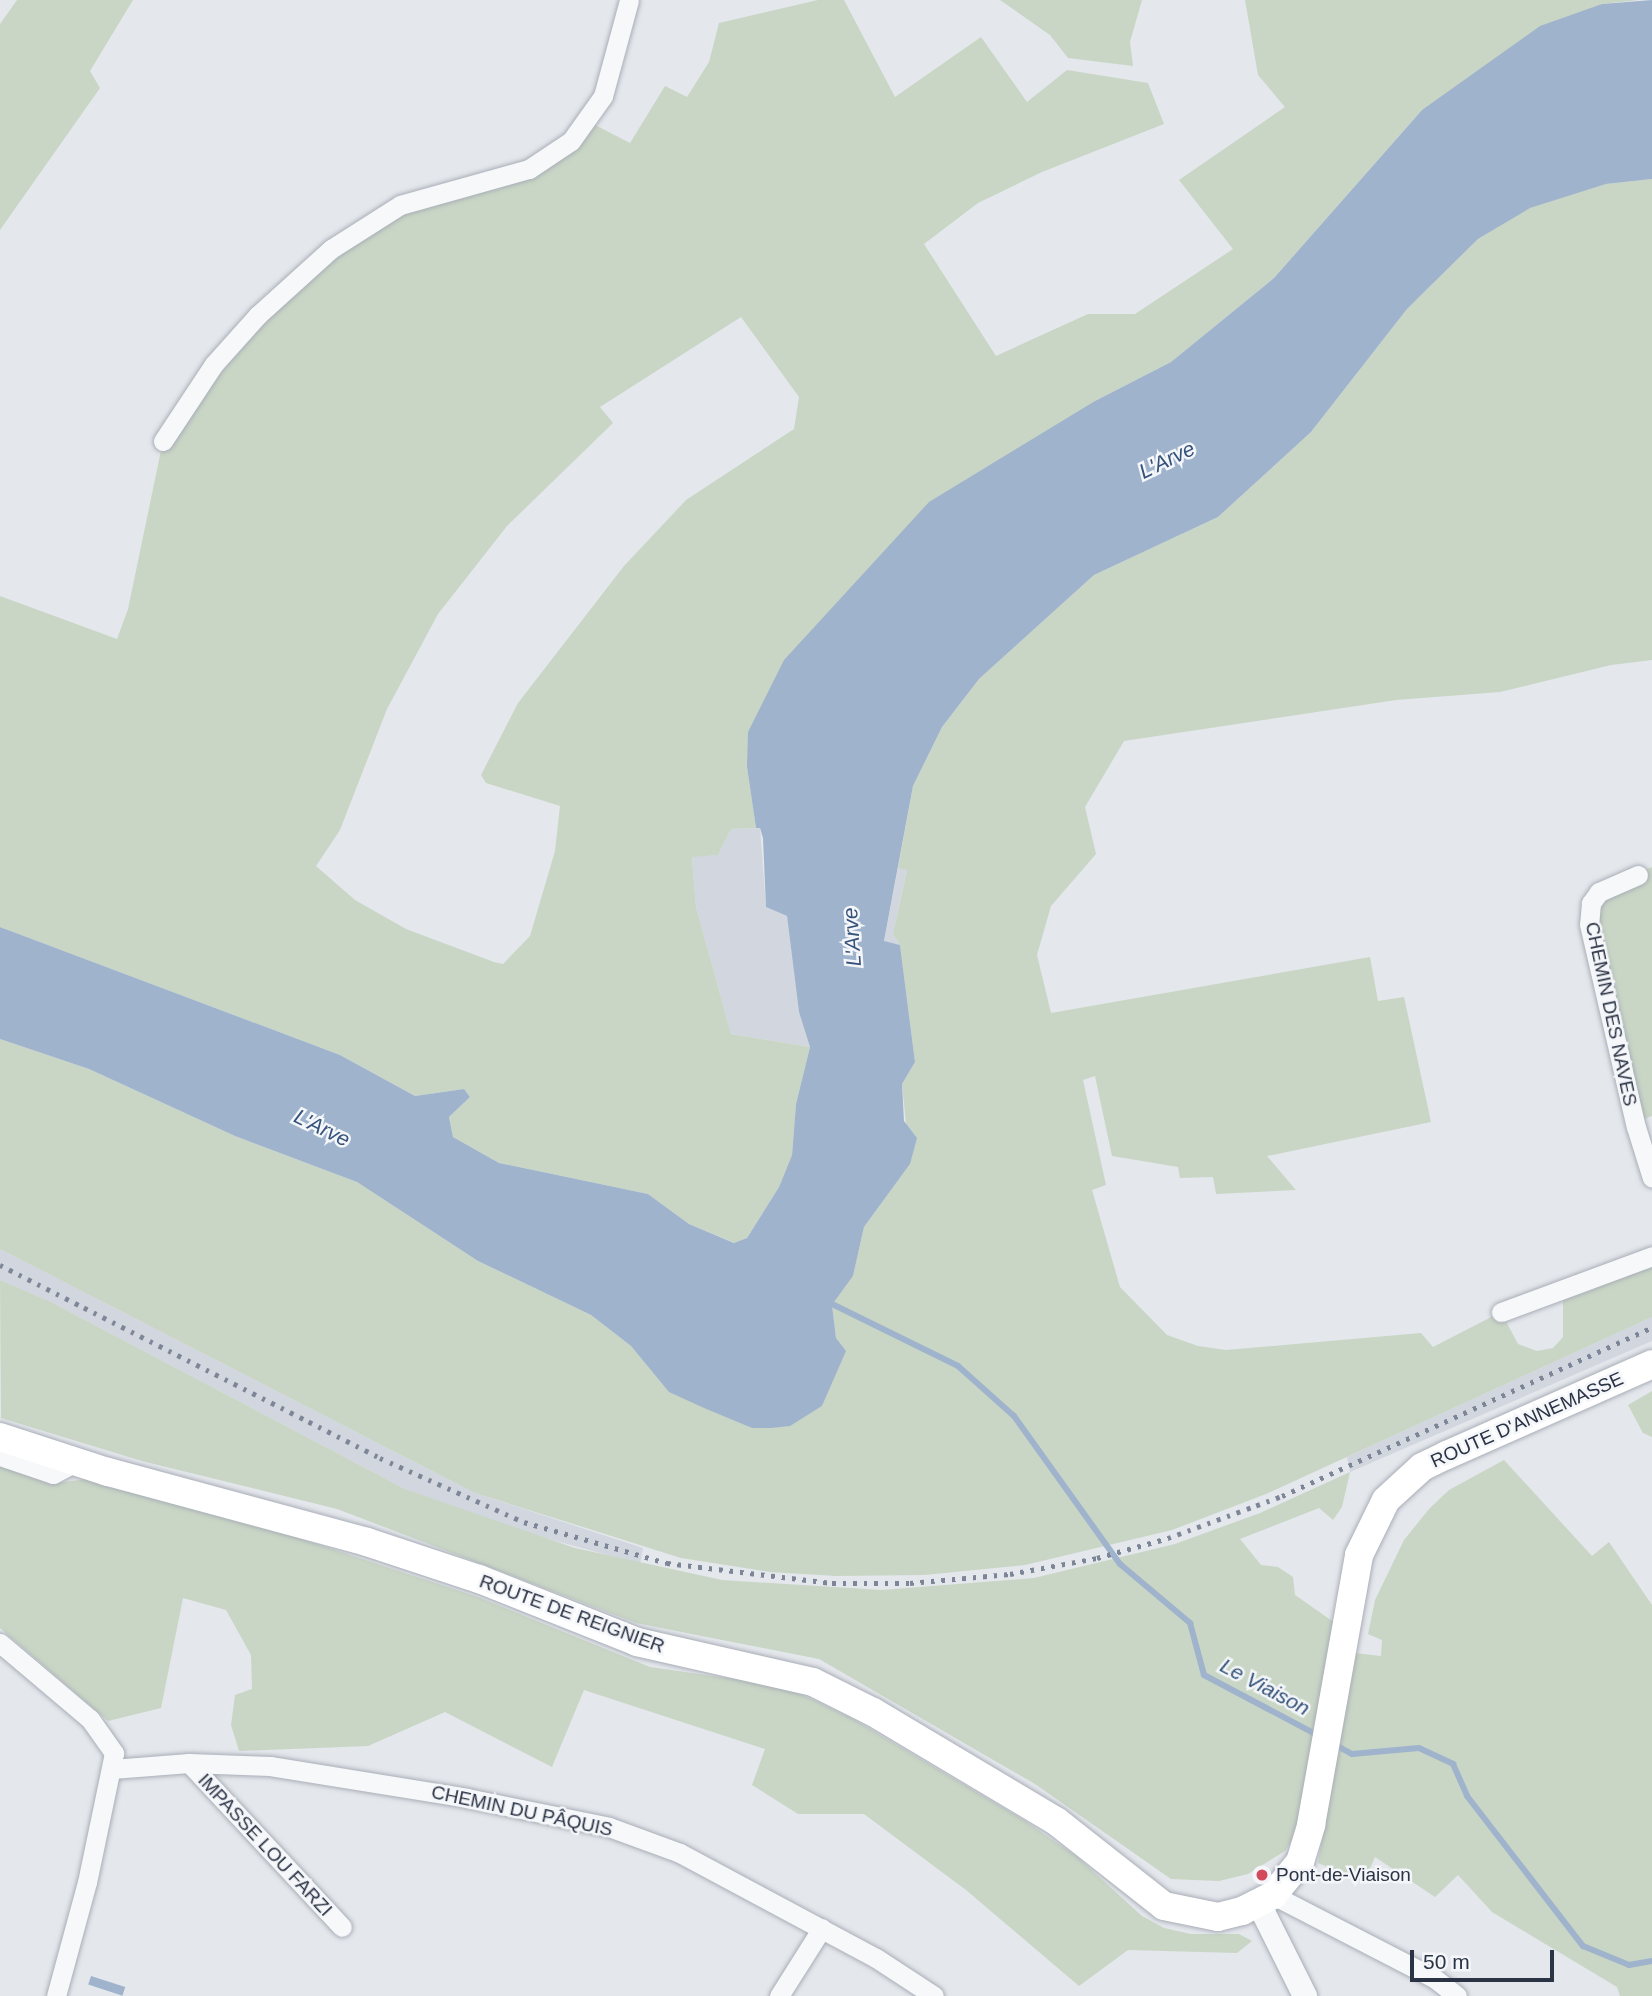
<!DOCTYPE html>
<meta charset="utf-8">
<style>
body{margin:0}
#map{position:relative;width:1652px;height:1996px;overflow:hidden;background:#e4e7ec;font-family:Arial,sans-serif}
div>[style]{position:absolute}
.built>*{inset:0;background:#d2d6de}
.green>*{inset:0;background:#c9d6c5}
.water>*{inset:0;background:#9fb4cc;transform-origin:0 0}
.stream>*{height:6px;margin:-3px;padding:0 3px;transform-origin:3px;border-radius:3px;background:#9fb4cc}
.roads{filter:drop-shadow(0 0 2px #a9aeb7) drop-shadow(0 0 2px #a9aeb7)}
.minor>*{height:19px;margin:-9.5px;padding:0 9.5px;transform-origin:9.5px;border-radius:9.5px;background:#f7f8fa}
.tertiary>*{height:24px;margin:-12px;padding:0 12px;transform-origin:12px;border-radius:12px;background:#f7f8fa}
.secondary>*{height:28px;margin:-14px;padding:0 14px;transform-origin:14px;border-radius:14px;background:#fff}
.rail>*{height:5px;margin-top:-2.5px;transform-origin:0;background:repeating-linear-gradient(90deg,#7d8696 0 3.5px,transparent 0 10.5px)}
.dots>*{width:19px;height:19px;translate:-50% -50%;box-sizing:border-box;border:4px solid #f4f6f9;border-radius:50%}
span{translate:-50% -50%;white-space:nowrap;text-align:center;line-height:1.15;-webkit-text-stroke:5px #f4f6f9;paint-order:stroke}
.street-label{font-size:19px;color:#2b3445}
.poi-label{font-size:19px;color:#2b3445}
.left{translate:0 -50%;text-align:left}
.water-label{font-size:21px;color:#34527a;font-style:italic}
.scale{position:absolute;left:1410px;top:1950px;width:144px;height:32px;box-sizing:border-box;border:4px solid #2b3445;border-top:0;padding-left:9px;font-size:21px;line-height:24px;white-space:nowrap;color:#2b3445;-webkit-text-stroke:5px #f4f6f9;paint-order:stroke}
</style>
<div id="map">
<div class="built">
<div style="clip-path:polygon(760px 828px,766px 907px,787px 916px,799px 1012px,810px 1047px,731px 1034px,696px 907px,692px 856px,718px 855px,731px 829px)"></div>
<div style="clip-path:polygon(898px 868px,907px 869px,893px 934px,900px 945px,884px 942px)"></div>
<div style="clip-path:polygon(0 1249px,475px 1493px,643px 1548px,640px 1564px,491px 1523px,405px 1489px,49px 1301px,0 1280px)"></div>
<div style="clip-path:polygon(1652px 1317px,1652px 1341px,1350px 1472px,1347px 1457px)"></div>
</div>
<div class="green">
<div style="clip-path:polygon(17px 0,133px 0,90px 71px,100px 88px,0 230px,0 24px)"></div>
<div style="clip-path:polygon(evenodd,818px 0,844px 0,895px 97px,981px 37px,1027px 102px,1067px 70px,1148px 83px,1164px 124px,1042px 172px,978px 203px,924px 244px,996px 356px,1088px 314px,1135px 314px,1233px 249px,1179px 180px,1285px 107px,1258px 75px,1245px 0,1639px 0,1602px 4px,1422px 110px,1274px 278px,1171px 362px,1095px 401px,747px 767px,756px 828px,731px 829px,718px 855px,692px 857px,696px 907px,731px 1034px,810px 1047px,796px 1104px,792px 1155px,779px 1187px,747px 1238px,735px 1243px,689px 1224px,648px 1194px,499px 1163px,453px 1137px,449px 1117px,470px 1097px,464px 1089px,415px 1096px,340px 1055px,0 927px,0 596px,117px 639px,128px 609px,163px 441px,176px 440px,188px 412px,278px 305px,331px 257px,388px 221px,443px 200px,534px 177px,580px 146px,595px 125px,630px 143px,665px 86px,687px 97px,709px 62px,719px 23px,818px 0,741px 317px,799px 397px,794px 429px,686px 500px,624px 566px,518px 703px,481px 775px,486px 783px,560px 806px,555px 851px,530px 936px,503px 964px,494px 962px,406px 929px,355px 900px,316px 866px,340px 830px,387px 709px,438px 614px,507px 526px,613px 423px,600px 407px,741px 317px)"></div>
<div style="clip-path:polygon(1000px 0,1142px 0,1130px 42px,1133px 66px,1068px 58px,1050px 35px)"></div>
<div style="clip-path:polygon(1652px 179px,1652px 660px,1611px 665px,1500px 692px,1396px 700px,1124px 741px,1085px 807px,1096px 854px,1051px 906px,1037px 955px,1051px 1013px,1370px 957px,1378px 1001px,1404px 997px,1431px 1122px,1267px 1156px,1296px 1190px,1216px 1194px,1213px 1177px,1180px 1178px,1178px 1167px,1112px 1156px,1095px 1076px,1083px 1080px,1106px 1185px,1092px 1190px,1120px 1287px,1167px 1335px,1198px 1346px,1226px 1350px,1421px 1333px,1433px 1347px,1501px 1312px,1518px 1344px,1537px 1351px,1553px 1348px,1563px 1337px,1563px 1300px,1595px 1289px,1588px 1279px,1652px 1256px,1652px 1317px,1266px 1494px,1172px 1530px,1025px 1565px,924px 1575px,836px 1576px,770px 1572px,681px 1558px,475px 1493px,0 1249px,0 1039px,89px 1069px,235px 1136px,357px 1182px,478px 1261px,591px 1315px,631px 1346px,669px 1391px,752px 1428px,790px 1425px,822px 1406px,845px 1351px,836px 1338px,832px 1305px,853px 1276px,864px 1227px,910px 1164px,902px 1084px,915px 1062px,900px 945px,893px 934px,907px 870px,898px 868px,913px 786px,942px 727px,979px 679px,1094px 575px,1218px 517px,1311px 432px,1407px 309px,1478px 239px,1529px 208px,1606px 184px)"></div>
<div style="clip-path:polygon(1652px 867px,1652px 1116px,1635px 1122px,1589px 924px,1603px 889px)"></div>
<div style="clip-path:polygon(0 1280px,49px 1301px,405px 1489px,575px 1548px,722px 1580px,882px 1590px,1034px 1578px,1175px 1544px,1260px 1513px,1350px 1472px,1342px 1507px,1333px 1520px,1319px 1508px,1240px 1539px,1261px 1565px,1278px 1567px,1293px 1577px,1295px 1595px,1335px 1623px,1298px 1830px,1285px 1851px,1248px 1874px,1219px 1881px,1171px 1879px,1035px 1784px,819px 1659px,636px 1623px,337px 1509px,142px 1461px,1px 1418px)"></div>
<div style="clip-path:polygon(1652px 1391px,1652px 1437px,1643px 1433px,1628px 1405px)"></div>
<div style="clip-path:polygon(1504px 1460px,1592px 1556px,1609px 1542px,1652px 1605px,1652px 1996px,1620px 1996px,1617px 1987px,1492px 1912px,1458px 1875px,1435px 1897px,1375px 1857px,1364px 1882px,1318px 1863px,1354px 1653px,1381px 1656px,1382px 1640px,1368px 1634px,1375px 1600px,1404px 1540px,1429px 1509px,1449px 1490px)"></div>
<div style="clip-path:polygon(0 1465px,55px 1483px,88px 1479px,280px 1532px,478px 1597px,650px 1667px,761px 1683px,803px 1695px,853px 1719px,1025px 1821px,1076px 1856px,1142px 1916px,1164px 1928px,1191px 1934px,1239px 1934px,1252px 1941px,1237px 1953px,1128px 1950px,1079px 1986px,966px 1890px,864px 1814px,798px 1814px,752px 1785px,765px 1749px,584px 1690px,552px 1767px,445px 1712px,368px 1746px,239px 1751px,231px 1725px,235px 1695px,252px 1689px,251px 1655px,226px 1610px,183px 1598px,161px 1708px,108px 1721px,0 1628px)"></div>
</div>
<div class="water">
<div style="clip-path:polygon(1652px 0,1652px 179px,1606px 184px,1530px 208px,1478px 239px,1407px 309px,1311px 432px,1218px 517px,1094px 575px,979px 679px,942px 727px,913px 786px,884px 941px,900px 945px,915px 1062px,902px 1084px,904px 1121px,917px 1138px,910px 1164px,864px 1227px,853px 1276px,832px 1305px,836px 1338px,846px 1351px,822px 1406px,790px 1426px,771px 1428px,752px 1428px,704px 1408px,669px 1392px,631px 1346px,591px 1315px,478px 1261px,357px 1182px,235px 1136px,89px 1069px,0 1039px,0 927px,340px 1055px,415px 1096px,464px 1089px,470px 1097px,449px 1117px,453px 1137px,499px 1163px,648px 1194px,689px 1224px,734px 1243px,747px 1238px,779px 1187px,792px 1155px,796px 1104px,810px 1047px,799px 1012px,787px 916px,766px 907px,763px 838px,760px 828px,756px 828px,747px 767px,748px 732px,784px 660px,929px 502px,1095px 401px,1171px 362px,1274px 278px,1422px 110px,1540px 26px,1602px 4px)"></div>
<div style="left:91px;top:1976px;width:36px;height:9px;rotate:18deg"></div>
</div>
<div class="stream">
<div style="left:828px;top:1302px;width:145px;rotate:26.2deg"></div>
<div style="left:958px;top:1366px;width:75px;rotate:41.8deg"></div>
<div style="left:1014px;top:1416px;width:182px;rotate:54.4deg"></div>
<div style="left:1120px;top:1564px;width:92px;rotate:40.1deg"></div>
<div style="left:1190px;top:1623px;width:54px;rotate:74.9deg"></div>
<div style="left:1204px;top:1675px;width:130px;rotate:27.9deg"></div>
<div style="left:1332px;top:1743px;width:23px;rotate:29deg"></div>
<div style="left:1352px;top:1754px;width:67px;rotate:-5.1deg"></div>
<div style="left:1419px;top:1748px;width:38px;rotate:25deg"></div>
<div style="left:1453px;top:1764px;width:35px;rotate:66deg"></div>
<div style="left:1467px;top:1796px;width:190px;rotate:52.3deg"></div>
<div style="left:1583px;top:1946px;width:50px;rotate:22.4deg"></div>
<div style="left:1629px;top:1965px;width:23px;rotate:-10deg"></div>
</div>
<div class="roads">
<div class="minor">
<div style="left:163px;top:441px;width:92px;rotate:-56.5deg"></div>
<div style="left:214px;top:364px;width:66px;rotate:-48.1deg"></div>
<div style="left:258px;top:315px;width:98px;rotate:-42.1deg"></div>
<div style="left:331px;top:249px;width:82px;rotate:-32.5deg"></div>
<div style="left:400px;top:205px;width:134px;rotate:-15.6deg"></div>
<div style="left:529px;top:169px;width:50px;rotate:-33.7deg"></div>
<div style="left:571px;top:141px;width:55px;rotate:-54.6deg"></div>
<div style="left:603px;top:96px;width:99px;rotate:-74.8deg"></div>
<div style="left:1638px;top:875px;width:43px;rotate:156.4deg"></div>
<div style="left:1599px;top:892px;width:14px;rotate:126deg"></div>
<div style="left:1591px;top:903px;width:21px;rotate:95deg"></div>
<div style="left:1589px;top:924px;width:208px;rotate:77deg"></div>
<div style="left:1636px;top:1127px;width:53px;rotate:72.6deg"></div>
<div style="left:1501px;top:1312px;width:161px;rotate:-20.3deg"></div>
<div style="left:0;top:1456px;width:56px;rotate:18.8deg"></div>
<div style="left:53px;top:1474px;width:26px;rotate:-28deg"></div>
<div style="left:0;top:1643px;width:118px;rotate:40.2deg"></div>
<div style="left:90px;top:1719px;width:42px;rotate:54.8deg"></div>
<div style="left:114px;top:1753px;width:132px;rotate:101.8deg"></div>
<div style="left:87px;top:1882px;width:118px;rotate:105.2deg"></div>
<div style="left:189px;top:1763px;width:224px;rotate:47deg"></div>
<div style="left:112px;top:1769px;width:77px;rotate:-4.5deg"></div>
<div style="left:189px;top:1763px;width:81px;rotate:2.1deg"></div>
<div style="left:270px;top:1766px;width:200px;rotate:9.2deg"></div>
<div style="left:467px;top:1798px;width:145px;rotate:11.5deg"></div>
<div style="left:609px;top:1827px;width:76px;rotate:20.1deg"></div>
<div style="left:680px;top:1853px;width:222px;rotate:28.2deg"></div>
<div style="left:876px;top:1958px;width:69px;rotate:33.2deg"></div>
<div style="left:1273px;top:1895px;width:181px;rotate:27.3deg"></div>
<div style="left:1434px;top:1978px;width:29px;rotate:38deg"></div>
<div style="left:779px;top:1996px;width:80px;rotate:-57.7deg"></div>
</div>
<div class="tertiary">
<div style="left:1259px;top:1904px;width:103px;rotate:63.4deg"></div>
</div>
<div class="secondary">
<div style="left:0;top:1437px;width:114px;rotate:18deg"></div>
<div style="left:108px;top:1472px;width:268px;rotate:15.1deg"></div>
<div style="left:367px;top:1542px;width:118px;rotate:18.3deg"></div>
<div style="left:479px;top:1579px;width:170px;rotate:21.7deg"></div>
<div style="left:637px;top:1642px;width:180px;rotate:12.8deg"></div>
<div style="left:813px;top:1682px;width:67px;rotate:26.6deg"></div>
<div style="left:873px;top:1712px;width:213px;rotate:30.8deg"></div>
<div style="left:1056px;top:1821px;width:137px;rotate:38.2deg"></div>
<div style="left:1164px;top:1906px;width:55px;rotate:11.5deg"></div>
<div style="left:1218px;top:1917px;width:25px;rotate:-14deg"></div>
<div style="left:1242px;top:1911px;width:35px;rotate:-27deg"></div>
<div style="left:1273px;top:1895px;width:43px;rotate:-50.7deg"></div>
<div style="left:1300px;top:1862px;width:39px;rotate:-73deg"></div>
<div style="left:1311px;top:1825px;width:274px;rotate:-79.9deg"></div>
<div style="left:1359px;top:1555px;width:61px;rotate:-63.9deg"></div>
<div style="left:1386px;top:1500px;width:49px;rotate:-42.5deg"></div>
<div style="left:1422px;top:1467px;width:28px;rotate:-26deg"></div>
<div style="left:1447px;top:1455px;width:224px;rotate:-23.9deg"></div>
</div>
</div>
<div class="rail">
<div style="left:0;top:1265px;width:426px;rotate:26.9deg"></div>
<div style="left:380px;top:1458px;width:158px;rotate:24deg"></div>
<div style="left:524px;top:1522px;width:149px;rotate:16deg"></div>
<div style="left:667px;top:1563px;width:166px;rotate:6.9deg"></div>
<div style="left:832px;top:1583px;width:78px"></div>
<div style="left:910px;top:1583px;width:100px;rotate:-5.1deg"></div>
<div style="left:1010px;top:1574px;width:88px;rotate:-10.4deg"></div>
<div style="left:1097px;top:1558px;width:74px;rotate:-15.7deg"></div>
<div style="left:1168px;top:1538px;width:121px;rotate:-20.2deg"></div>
<div style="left:1282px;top:1496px;width:407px;rotate:-24.5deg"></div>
</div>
<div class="dots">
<div style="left:1262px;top:1875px;background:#d1495b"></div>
</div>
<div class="street-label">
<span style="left:1611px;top:1014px;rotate:78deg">CHEMIN DES NAVES</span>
<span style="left:1527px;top:1420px;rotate:-24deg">ROUTE D'ANNEMASSE</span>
<span style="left:572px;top:1614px;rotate:20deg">ROUTE DE REIGNIER</span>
<span style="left:522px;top:1811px;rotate:12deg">CHEMIN DU PÂQUIS</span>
<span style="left:265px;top:1845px;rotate:47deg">IMPASSE LOU FARZI</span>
</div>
<div class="poi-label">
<span class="left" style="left:1276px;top:1875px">Pont-de-Viaison</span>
</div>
<div class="water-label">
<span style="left:1167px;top:460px;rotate:-26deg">L'Arve</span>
<span style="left:852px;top:937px;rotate:-94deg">L'Arve</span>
<span style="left:322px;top:1128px;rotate:26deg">L'Arve</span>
<span style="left:1265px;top:1687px;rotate:28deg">Le Viaison</span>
</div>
<div class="scale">50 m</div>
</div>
